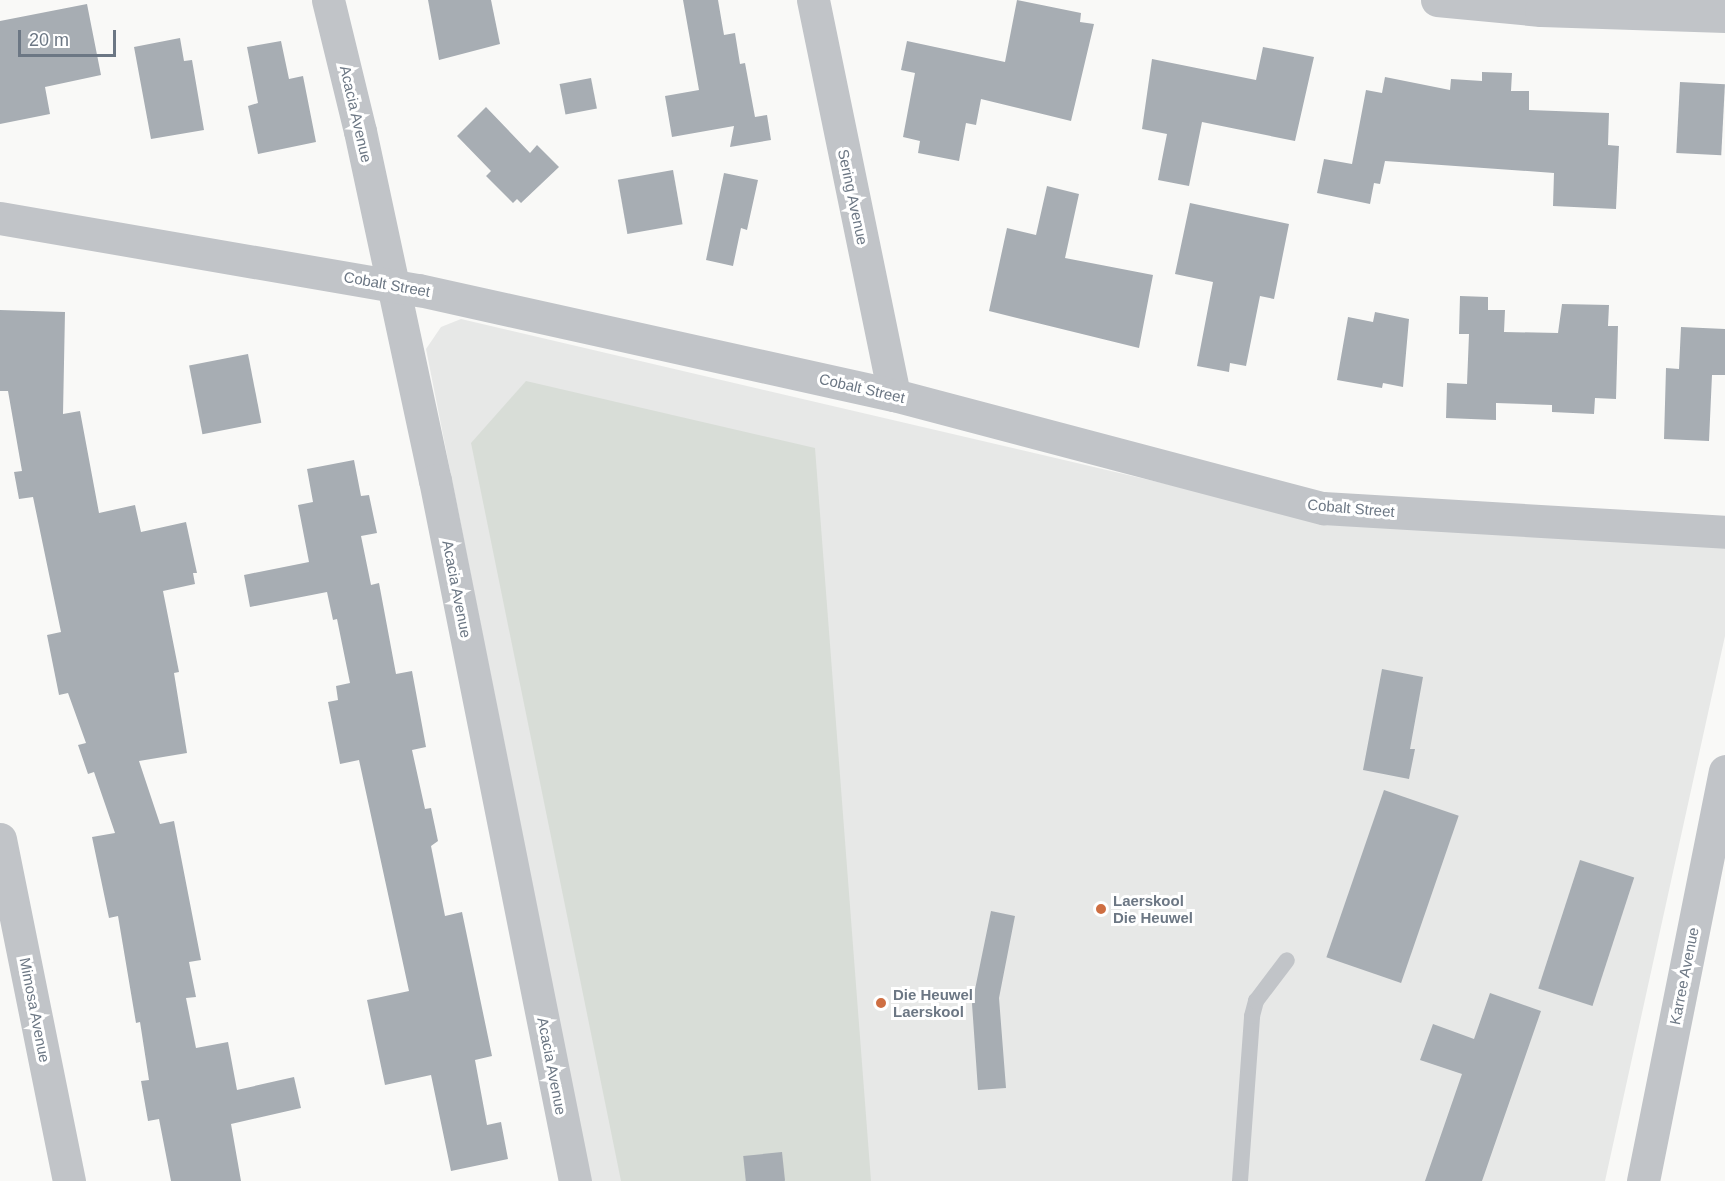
<!DOCTYPE html>
<style>
body{margin:0}
#map{position:relative;width:1725px;height:1181px;overflow:hidden;background:#f9f9f7;font-family:Helvetica,sans-serif}
div>[style]{position:absolute}
.built>*{inset:0;background:#e7e8e7}
.green>*{inset:0;background:#d8ddd7}
.building>*{inset:0;background:#a7adb3;transform-origin:0 0}
.service>*{height:16px;margin:-8px;padding:0 8px;transform-origin:8px;border-radius:8px;background:#c1c4c8}
.minor>*{height:33px;margin:-16.5px;padding:0 16.5px;transform-origin:16.5px;border-radius:16.5px;background:#c1c4c8}
.dots>*{width:16px;height:16px;translate:-50% -50%;box-sizing:border-box;border:3px solid #fff;border-radius:50%}
span{translate:-50% -50%;white-space:nowrap;text-align:center;line-height:1.15;-webkit-text-stroke:6px #fff;paint-order:stroke}
.street-label{font-size:15px;color:#6c7784}
.poi-label{font-size:15px;color:#6c7784;font-weight:700}
.left{translate:0 -50%;text-align:left}
.scale{position:absolute;left:18px;top:30px;width:98px;height:27px;box-sizing:border-box;border:3px solid #6c7784;border-top:0;padding-left:8px;font-size:18px;line-height:21px;white-space:nowrap;color:#6c7784;-webkit-text-stroke:4px #fff;paint-order:stroke}
</style>
<div id="map">
<div class="built">
<div style="clip-path:polygon(461px 319px,1303px 516px,1725px 533px,1725px 636px,1605px 1181px,591px 1181px,426px 349px,441px 327px)"></div>
</div>
<div class="green">
<div style="clip-path:polygon(526px 381px,815px 448px,871px 1181px,621px 1181px,471px 443px)"></div>
</div>
<div class="building">
<div style="clip-path:polygon(428px 0,491px 0,500px 44px,439px 60px)"></div>
<div style="clip-path:polygon(683px 0,718px 0,724px 35px,735px 33px,740px 64px,745px 63px,755px 117px,767px 115px,771px 140px,730px 147px,734px 126px,672px 137px,665px 96px,699px 90px)"></div>
<div style="clip-path:polygon(1017px 0,1081px 13px,1080px 22px,1094px 24px,1071px 121px,981px 99px,976px 125px,966px 123px,959px 161px,918px 153px,920px 141px,903px 137px,915px 73px,901px 70px,907px 41px,1005px 62px)"></div>
<div style="clip-path:polygon(87px 4px,101px 75px,45px 87px,50px 114px,0 124px,0 21px)"></div>
<div style="clip-path:polygon(180px 38px,184px 61px,192px 60px,204px 130px,151px 139px,134px 47px)"></div>
<div style="clip-path:polygon(281px 41px,289px 79px,303px 76px,316px 142px,258px 154px,248px 106px,258px 103px,247px 47px)"></div>
<div style="clip-path:polygon(1263px 47px,1314px 57px,1295px 141px,1202px 122px,1189px 186px,1158px 180px,1167px 134px,1142px 129px,1152px 59px,1256px 80px)"></div>
<div style="clip-path:polygon(1482px 72px,1512px 73px,1511px 91px,1529px 91px,1529px 110px,1609px 113px,1608px 145px,1619px 146px,1616px 209px,1553px 206px,1554px 173px,1385px 161px,1380px 184px,1374px 183px,1370px 204px,1317px 193px,1324px 159px,1352px 164px,1366px 90px,1382px 93px,1385px 77px,1450px 90px,1451px 79px,1482px 81px)"></div>
<div style="left:591px;top:78px;width:31px;height:32px;rotate:79deg"></div>
<div style="left:1680px;top:82px;width:45px;height:71px;rotate:3deg"></div>
<div style="clip-path:polygon(486px 107px,530px 153px,537px 145px,559px 167px,521px 203px,517px 199px,513px 203px,486px 176px,491px 171px,457px 136px)"></div>
<div style="left:673px;top:170px;width:55px;height:56px;rotate:80deg"></div>
<div style="clip-path:polygon(724px 173px,758px 180px,747px 230px,741px 228px,733px 266px,706px 260px)"></div>
<div style="clip-path:polygon(1047px 186px,1079px 194px,1065px 258px,1153px 275px,1139px 348px,989px 311px,1007px 228px,1036px 235px)"></div>
<div style="clip-path:polygon(1190px 203px,1289px 224px,1274px 299px,1260px 296px,1246px 366px,1230px 363px,1229px 372px,1197px 366px,1213px 282px,1175px 274px)"></div>
<div style="clip-path:polygon(1460px 296px,1488px 297px,1488px 310px,1505px 310px,1504px 332px,1558px 333px,1562px 304px,1609px 305px,1608px 326px,1618px 326px,1616px 399px,1595px 398px,1594px 414px,1552px 412px,1552px 405px,1496px 403px,1496px 420px,1446px 418px,1447px 383px,1467px 384px,1469px 334px,1459px 334px)"></div>
<div style="clip-path:polygon(0 310px,65px 312px,63px 414px,80px 411px,99px 513px,135px 505px,141px 532px,186px 522px,197px 573px,193px 573px,195px 584px,163px 591px,179px 672px,174px 673px,187px 753px,139px 761px,160px 824px,174px 821px,201px 960px,189px 962px,196px 997px,186px 998px,196px 1048px,228px 1042px,237px 1090px,294px 1077px,301px 1108px,231px 1124px,241px 1181px,171px 1181px,159px 1119px,148px 1121px,141px 1081px,149px 1080px,140px 1022px,136px 1023px,118px 916px,109px 918px,92px 837px,115px 833px,94px 772px,88px 774px,78px 745px,86px 743px,68px 693px,59px 695px,47px 635px,61px 632px,33px 497px,19px 499px,14px 472px,22px 471px,8px 391px,0 391px)"></div>
<div style="clip-path:polygon(1375px 312px,1409px 319px,1403px 387px,1383px 383px,1382px 388px,1337px 380px,1348px 317px,1373px 322px)"></div>
<div style="clip-path:polygon(1681px 327px,1725px 329px,1725px 375px,1712px 375px,1709px 441px,1664px 439px,1666px 368px,1679px 369px)"></div>
<div style="left:248px;top:354px;width:70px;height:60px;rotate:79deg"></div>
<div style="clip-path:polygon(354px 460px,361px 496px,369px 495px,377px 533px,361px 536px,371px 585px,379px 583px,396px 674px,412px 671px,426px 747px,412px 750px,425px 809px,431px 808px,438px 841px,431px 846px,445px 916px,462px 912px,492px 1056px,475px 1060px,487px 1125px,501px 1122px,508px 1159px,451px 1171px,431px 1075px,385px 1085px,367px 1000px,409px 991px,359px 760px,340px 764px,328px 702px,338px 700px,336px 686px,350px 683px,337px 619px,333px 620px,327px 592px,250px 607px,244px 575px,309px 562px,298px 505px,313px 502px,307px 469px)"></div>
<div style="clip-path:polygon(1382px 669px,1423px 677px,1410px 749px,1415px 749px,1409px 779px,1363px 770px)"></div>
<div style="left:1384px;top:790px;width:79px;height:177px;rotate:19deg"></div>
<div style="left:1580px;top:860px;width:57px;height:135px;rotate:18deg"></div>
<div style="clip-path:polygon(991px 911px,1015px 916px,999px 998px,1006px 1088px,978px 1090px,972px 1004px)"></div>
<div style="clip-path:polygon(1490px 993px,1541px 1011px,1482px 1181px,1425px 1181px,1462px 1074px,1420px 1060px,1433px 1024px,1474px 1039px)"></div>
<div style="left:782px;top:1152px;width:29px;height:39px;rotate:84deg"></div>
</div>
<div class="service">
<div style="left:1240px;top:1181px;width:165px;rotate:-85.8deg"></div>
<div style="left:1252px;top:1016px;width:16px;rotate:-75deg"></div>
<div style="left:1256px;top:1001px;width:51px;rotate:-52.9deg"></div>
</div>
<div class="minor">
<div style="left:328px;top:0;width:135px;rotate:76.3deg"></div>
<div style="left:360px;top:131px;width:357px;rotate:77.9deg"></div>
<div style="left:435px;top:480px;width:715px;rotate:78.71deg"></div>
<div style="left:813px;top:0;width:403px;rotate:78.4deg"></div>
<div style="left:1437px;top:0;width:104px;rotate:5.5deg"></div>
<div style="left:1541px;top:10px;width:184px;rotate:1.9deg"></div>
<div style="left:0;top:218px;width:425px;rotate:9.8deg"></div>
<div style="left:419px;top:290px;width:486px;rotate:12.5deg"></div>
<div style="left:894px;top:395px;width:444px;rotate:14.8deg"></div>
<div style="left:1323px;top:508px;width:403px;rotate:3.4deg"></div>
<div style="left:0;top:839px;width:349px;rotate:78.6deg"></div>
<div style="left:1643px;top:1181px;width:418px;rotate:-78.7deg"></div>
</div>
<div class="dots">
<div style="left:1101px;top:909px;background:#ce6e42"></div>
<div style="left:881px;top:1003px;background:#ce6e42"></div>
</div>
<div class="street-label">
<span style="left:356px;top:114px;rotate:77deg">Acacia Avenue</span>
<span style="left:853px;top:197px;rotate:78deg">Sering Avenue</span>
<span style="left:387px;top:284px;rotate:10deg">Cobalt Street</span>
<span style="left:862px;top:388px;rotate:13deg">Cobalt Street</span>
<span style="left:1351px;top:508px;rotate:5deg">Cobalt Street</span>
<span style="left:457px;top:589px;rotate:79deg">Acacia Avenue</span>
<span style="left:1684px;top:976px;rotate:-79deg">Karree Avenue</span>
<span style="left:35px;top:1010px;rotate:79deg">Mimosa Avenue</span>
<span style="left:552px;top:1066px;rotate:79deg">Acacia Avenue</span>
</div>
<div class="poi-label">
<span class="left" style="left:1113px;top:909px">Laerskool<br>Die Heuwel</span>
<span class="left" style="left:893px;top:1003px">Die Heuwel<br>Laerskool</span>
</div>
<div class="scale">20 m</div>
</div>
